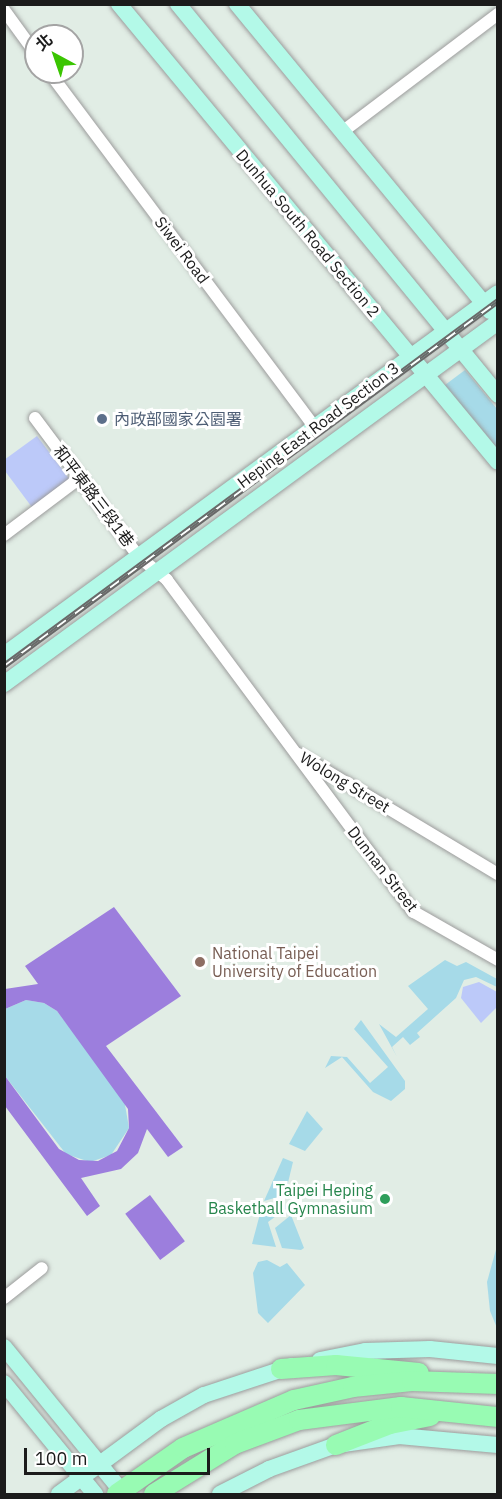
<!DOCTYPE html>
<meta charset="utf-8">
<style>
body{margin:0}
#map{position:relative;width:502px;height:1499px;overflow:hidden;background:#e1ede5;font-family:"IBM Plex Sans","Noto Sans TC",sans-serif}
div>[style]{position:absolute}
.grass>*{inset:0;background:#a6dae8}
.park>*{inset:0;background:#bcc9f9}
.pitch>*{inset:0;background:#9c7edd;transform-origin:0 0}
.roads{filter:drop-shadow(0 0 2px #9c9c9c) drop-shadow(0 0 2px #9c9c9c)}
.street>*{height:12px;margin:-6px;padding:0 6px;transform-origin:6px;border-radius:6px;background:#fff}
.secondary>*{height:16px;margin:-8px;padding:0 8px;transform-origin:8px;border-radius:8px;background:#b3f9e8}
.primary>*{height:20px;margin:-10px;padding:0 10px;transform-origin:10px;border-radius:10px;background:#98fbb3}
.rail>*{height:6px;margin-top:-3px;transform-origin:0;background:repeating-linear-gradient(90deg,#fff 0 11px,#696969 0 22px);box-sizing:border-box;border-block:2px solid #696969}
.dots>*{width:16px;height:16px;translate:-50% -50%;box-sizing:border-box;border:3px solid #fff;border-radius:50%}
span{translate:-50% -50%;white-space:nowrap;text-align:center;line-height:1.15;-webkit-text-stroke:6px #fff;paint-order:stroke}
.street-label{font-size:16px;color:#1b1b1b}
.service-label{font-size:16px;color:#4e5e75}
.left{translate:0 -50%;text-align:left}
.education-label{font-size:16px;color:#785e54}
.leisure-label{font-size:16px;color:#27864d}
.right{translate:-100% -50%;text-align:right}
.frame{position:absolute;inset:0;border:6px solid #1b1b1b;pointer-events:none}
.north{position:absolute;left:24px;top:24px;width:60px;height:60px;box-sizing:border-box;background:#fff;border:2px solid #a4a4a4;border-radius:50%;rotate:320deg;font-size:16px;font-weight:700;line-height:24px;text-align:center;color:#1b1b1b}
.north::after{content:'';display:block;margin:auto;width:21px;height:27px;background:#3ac501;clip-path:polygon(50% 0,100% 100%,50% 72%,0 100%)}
.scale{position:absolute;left:24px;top:1448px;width:186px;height:27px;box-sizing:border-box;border:3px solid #1b1b1b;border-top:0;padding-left:8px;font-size:18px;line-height:21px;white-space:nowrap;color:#1b1b1b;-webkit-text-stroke:4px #fff;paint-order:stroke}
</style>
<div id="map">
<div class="grass">
<div style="clip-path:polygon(465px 370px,497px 409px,497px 448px,445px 385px)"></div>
<div style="clip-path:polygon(445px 960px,457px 966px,466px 962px,497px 979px,497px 987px,476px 977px,464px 980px,456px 998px,417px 1033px,420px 1037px,410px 1045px,403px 1037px,392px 1047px,397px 1057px,379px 1024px,396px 1037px,428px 1009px,408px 986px)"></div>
<div style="clip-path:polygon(26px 1000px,44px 1003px,57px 1011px,124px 1099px,129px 1128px,111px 1155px,90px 1162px,66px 1154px,5px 1076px,5px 1009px)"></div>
<div style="clip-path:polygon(361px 1020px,405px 1081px,405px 1089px,391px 1101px,373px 1092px,342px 1057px,325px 1068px,331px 1056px,347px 1057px,370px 1083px,388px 1067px,354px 1029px)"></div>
<div style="clip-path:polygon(307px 1111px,323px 1129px,305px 1151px,289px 1144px)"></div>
<div style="clip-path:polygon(283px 1158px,293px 1162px,285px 1195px,264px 1201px)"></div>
<div style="clip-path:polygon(283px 1202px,287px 1208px,268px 1222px,276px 1247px,252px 1244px,262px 1206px)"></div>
<div style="clip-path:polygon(291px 1215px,304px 1248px,301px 1250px,282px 1248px,275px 1228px)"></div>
<div style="clip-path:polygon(497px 1246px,497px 1328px,490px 1311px,487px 1282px)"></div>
<div style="clip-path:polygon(267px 1260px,280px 1267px,287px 1263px,305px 1285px,268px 1323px,258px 1313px,253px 1273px,258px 1262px)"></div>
</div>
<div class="park">
<div style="clip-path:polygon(37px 436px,71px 481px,34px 510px,5px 471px,4px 460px)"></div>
<div style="clip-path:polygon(479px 982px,497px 992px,497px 1007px,481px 1023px,461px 998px,463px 987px)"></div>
</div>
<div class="pitch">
<div style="clip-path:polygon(114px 907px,181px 996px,106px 1046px,183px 1147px,168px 1157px,147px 1129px,138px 1153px,121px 1169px,81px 1178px,100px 1206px,87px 1216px,5px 1106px,5px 1076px,59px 1149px,79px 1160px,98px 1161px,117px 1151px,129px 1128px,128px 1109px,57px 1011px,44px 1003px,26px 1000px,5px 1009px,5px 989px,38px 984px,25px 966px)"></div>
<div style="left:150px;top:1195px;width:58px;height:31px;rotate:53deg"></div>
</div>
<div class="roads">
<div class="street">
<div style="left:4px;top:10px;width:54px;rotate:54deg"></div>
<div style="left:49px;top:72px;width:444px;rotate:53.2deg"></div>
<div style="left:342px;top:132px;width:196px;rotate:-37.1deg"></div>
<div style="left:35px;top:418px;width:174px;rotate:53.2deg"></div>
<div style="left:139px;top:557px;width:36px;rotate:39deg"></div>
<div style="left:167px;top:580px;width:414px;rotate:53.4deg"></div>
<div style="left:414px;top:912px;width:97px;rotate:29.7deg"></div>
<div style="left:4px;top:535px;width:96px;rotate:-37deg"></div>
<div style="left:298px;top:754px;width:233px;rotate:31deg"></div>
<div style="left:4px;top:1298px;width:48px;rotate:-38.3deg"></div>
</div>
<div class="secondary">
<div style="left:119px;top:4px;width:594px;rotate:50.39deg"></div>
<div style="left:178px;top:4px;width:505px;rotate:50.7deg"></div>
<div style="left:237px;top:4px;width:398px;rotate:50.5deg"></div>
<div style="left:4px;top:655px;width:612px;rotate:-36.23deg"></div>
<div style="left:4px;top:684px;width:612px;rotate:-36.23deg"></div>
<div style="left:4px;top:1347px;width:190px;rotate:50.8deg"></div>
<div style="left:320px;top:1360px;width:46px;rotate:-11.3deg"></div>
<div style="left:365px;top:1351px;width:65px;rotate:-1.8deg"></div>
<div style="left:430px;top:1349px;width:68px;rotate:5.9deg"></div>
<div style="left:4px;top:1383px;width:144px;rotate:50.7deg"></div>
<div style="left:59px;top:1494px;width:127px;rotate:-36.3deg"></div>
<div style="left:161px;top:1419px;width:49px;rotate:-29.2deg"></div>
<div style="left:204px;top:1395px;width:93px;rotate:-18.2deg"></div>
<div style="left:220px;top:1494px;width:55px;rotate:-27deg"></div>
<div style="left:269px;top:1469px;width:71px;rotate:-19.7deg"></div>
<div style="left:336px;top:1445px;width:64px;rotate:-8.1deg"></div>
<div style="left:399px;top:1436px;width:99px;rotate:5.2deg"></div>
</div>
<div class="primary">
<div style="left:281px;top:1369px;width:55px;rotate:-4.2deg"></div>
<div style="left:336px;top:1365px;width:83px;rotate:5.5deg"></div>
<div style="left:336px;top:1445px;width:58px;rotate:-21.3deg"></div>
<div style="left:390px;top:1424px;width:41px;rotate:-11.3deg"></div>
<div style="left:117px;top:1494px;width:80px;rotate:-34.9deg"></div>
<div style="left:183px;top:1448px;width:121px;rotate:-23.4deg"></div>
<div style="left:294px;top:1400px;width:60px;rotate:-12.4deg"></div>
<div style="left:353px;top:1387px;width:59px;rotate:-5.8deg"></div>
<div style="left:412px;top:1381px;width:86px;rotate:2deg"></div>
<div style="left:154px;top:1494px;width:95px;rotate:-31.7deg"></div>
<div style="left:235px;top:1444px;width:68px;rotate:-20.6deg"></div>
<div style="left:299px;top:1420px;width:103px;rotate:-7.3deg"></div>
<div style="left:401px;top:1407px;width:98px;rotate:5.9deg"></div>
</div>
</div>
<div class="rail">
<div style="left:4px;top:666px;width:614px;rotate:-36.46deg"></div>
</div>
<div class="dots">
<div style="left:102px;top:419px;background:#5c6f8a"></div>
<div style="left:200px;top:962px;background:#8d6e63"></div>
<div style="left:385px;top:1199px;background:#2e9e5b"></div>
</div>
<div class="street-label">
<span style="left:308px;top:233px;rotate:50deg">Dunhua South Road Section 2</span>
<span style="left:182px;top:250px;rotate:53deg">Siwei Road</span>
<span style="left:318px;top:425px;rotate:-37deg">Heping East Road Section 3</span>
<span style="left:94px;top:496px;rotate:53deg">和平東路三段1巷</span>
<span style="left:345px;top:782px;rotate:31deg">Wolong Street</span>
<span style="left:383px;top:869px;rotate:52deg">Dunnan Street</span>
</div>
<div class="service-label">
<span class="left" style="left:114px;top:419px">內政部國家公園署</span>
</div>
<div class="education-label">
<span class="left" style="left:212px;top:962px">National Taipei<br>University of Education</span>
</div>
<div class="leisure-label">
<span class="right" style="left:373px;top:1199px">Taipei Heping<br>Basketball Gymnasium</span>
</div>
<div class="frame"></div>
<div class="north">北</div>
<div class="scale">100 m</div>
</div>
